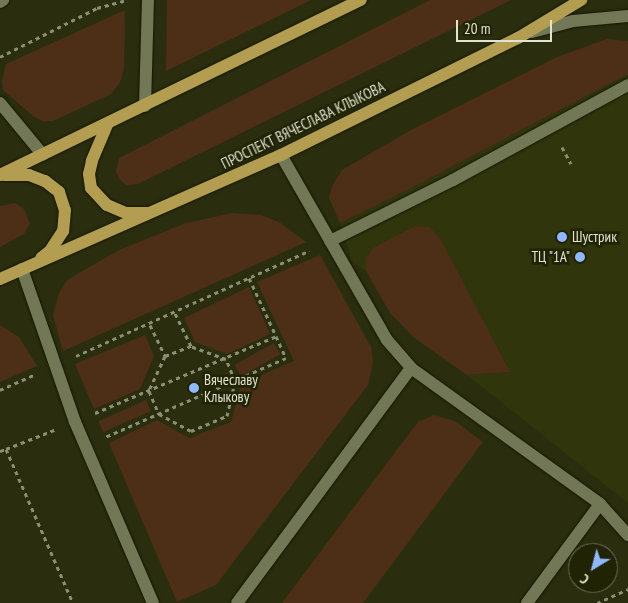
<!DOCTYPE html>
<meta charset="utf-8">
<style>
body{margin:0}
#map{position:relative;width:628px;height:603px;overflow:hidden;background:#2a2e0e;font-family:"PT Sans Narrow",sans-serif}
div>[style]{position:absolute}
.built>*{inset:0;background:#30350c}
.green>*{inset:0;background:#4d2f17;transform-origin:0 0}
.path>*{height:3px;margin-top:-1.5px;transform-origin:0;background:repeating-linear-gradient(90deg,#8b8f76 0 4px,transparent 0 8px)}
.roads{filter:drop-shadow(0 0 1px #131600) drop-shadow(0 0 1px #131600)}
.minor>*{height:12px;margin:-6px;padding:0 6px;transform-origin:6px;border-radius:6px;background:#727856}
.major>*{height:12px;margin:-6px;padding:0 6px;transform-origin:6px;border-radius:6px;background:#b39d51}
.dots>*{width:14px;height:14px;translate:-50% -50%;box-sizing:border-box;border:2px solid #202404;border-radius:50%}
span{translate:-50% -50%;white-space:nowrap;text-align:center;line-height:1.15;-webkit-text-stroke:5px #202404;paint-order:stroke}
.street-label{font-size:15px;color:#dfe3d0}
.poi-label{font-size:15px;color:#dfe3d0}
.left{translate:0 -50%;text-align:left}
.right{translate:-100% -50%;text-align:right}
.north{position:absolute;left:568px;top:543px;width:50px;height:50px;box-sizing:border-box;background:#202404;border:1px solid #6c7056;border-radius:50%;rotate:217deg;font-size:14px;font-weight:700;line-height:20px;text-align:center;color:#dfe3d0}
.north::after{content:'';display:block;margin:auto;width:18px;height:22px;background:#90b8fd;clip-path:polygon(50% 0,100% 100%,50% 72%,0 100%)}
.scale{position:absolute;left:456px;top:20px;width:96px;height:22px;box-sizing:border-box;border:2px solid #dfe3d0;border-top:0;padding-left:6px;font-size:15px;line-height:18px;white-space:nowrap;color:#dfe3d0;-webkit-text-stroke:4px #202404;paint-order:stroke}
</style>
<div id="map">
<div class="built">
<div style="clip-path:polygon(628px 74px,628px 503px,467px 375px,510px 372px,366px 258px,366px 271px,353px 262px,340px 223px,413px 187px)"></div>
</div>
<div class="green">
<div style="clip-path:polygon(167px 0,311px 0,166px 71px)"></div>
<div style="clip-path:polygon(430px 0,511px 0,138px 184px,126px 185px,120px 180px,116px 172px,119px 158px)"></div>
<div style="clip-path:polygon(125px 10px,124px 69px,120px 82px,111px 94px,53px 121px,42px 121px,33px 116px,3px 90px,2px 81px,6px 64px)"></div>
<div style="clip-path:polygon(607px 39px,628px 41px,628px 74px,413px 187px,340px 223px,329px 198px,332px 186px,342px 170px,411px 130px,557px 57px)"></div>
<div style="clip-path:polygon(15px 203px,24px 209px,30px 224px,24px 234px,0 247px,0 206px)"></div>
<div style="clip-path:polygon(233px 213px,261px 215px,279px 222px,306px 242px,63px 351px,53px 315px,59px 293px,67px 280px,119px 250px,186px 223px)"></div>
<div style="clip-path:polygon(415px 226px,429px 227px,440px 238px,510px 372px,467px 375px,413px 337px,390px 313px,366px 271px,366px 258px,373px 248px)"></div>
<div style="clip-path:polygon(320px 255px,371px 347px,373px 362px,368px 385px,216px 585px,177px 602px,109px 443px,157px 420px,189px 438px,231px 422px,241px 384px,294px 361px,257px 282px)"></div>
<div style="clip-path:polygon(249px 287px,270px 334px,227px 354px,195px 342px,184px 318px)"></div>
<div style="clip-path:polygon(0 325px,19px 337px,37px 366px,0 382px)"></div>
<div style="clip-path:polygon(145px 335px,154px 356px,140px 389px,94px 409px,75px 364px)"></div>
<div style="left:274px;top:343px;width:13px;height:45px;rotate:61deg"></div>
<div style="left:146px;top:400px;width:12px;height:52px;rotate:66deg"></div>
<div style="clip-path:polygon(434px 415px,455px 421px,483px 442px,363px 603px,282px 603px,418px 422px)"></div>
</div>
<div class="path">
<div style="left:0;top:57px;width:109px;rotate:-26.8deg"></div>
<div style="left:97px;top:8px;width:30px;rotate:-15deg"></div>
<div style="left:562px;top:147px;width:19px;rotate:62deg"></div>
<div style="left:249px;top:278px;width:64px;rotate:65deg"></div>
<div style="left:150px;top:325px;width:34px;rotate:64deg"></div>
<div style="left:165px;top:356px;width:38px;rotate:115deg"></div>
<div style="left:149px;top:391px;width:25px;rotate:67deg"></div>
<div style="left:159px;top:414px;width:36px;rotate:28deg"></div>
<div style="left:191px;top:431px;width:39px;rotate:-23deg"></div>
<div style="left:227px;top:416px;width:36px;rotate:-77deg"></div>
<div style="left:235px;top:381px;width:24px;rotate:-112deg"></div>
<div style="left:226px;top:359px;width:37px;rotate:-160deg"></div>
<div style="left:191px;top:346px;width:37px;rotate:-116deg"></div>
<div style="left:76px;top:356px;width:256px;rotate:-24.3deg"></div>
<div style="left:165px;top:356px;width:28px;rotate:-21deg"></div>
<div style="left:0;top:390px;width:39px;rotate:-24deg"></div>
<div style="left:95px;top:413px;width:197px;rotate:-23deg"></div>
<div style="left:276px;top:336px;width:24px;rotate:66deg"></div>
<div style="left:286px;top:358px;width:197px;rotate:156.4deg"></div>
<div style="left:6px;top:449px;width:52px;rotate:-21.6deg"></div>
<div style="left:0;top:451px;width:6px;rotate:-18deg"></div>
<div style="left:6px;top:449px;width:168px;rotate:66.5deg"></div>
<div style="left:597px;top:603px;width:34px;rotate:-24deg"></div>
</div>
<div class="roads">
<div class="minor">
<div style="left:0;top:2px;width:4px;rotate:-34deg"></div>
<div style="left:532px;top:32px;width:42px;rotate:-15deg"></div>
<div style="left:573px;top:21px;width:55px;rotate:-5.2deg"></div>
<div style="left:0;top:103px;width:67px;rotate:50.4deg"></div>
<div style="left:145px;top:106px;width:106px;rotate:-88.4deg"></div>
<div style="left:281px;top:155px;width:213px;rotate:60.2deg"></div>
<div style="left:387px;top:340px;width:37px;rotate:49deg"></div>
<div style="left:411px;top:368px;width:233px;rotate:35.7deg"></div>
<div style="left:600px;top:504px;width:42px;rotate:47.9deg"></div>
<div style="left:330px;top:241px;width:137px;rotate:-26.4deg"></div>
<div style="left:453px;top:180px;width:199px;rotate:-28.5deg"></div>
<div style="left:22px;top:269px;width:162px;rotate:70.9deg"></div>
<div style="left:75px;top:422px;width:197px;rotate:66.7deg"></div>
<div style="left:237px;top:603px;width:292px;rotate:-53.5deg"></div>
<div style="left:527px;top:603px;width:123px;rotate:-53.6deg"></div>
</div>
<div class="major">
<div style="left:107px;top:125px;width:39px;rotate:113deg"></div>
<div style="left:92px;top:161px;width:13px;rotate:103deg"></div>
<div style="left:89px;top:174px;width:14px;rotate:82deg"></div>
<div style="left:91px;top:188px;width:23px;rotate:47deg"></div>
<div style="left:107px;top:205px;width:21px;rotate:23deg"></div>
<div style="left:126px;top:213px;width:22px"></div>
<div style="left:0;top:175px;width:401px;rotate:-25.9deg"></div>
<div style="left:4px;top:175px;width:25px"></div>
<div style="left:29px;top:175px;width:17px;rotate:21deg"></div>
<div style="left:45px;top:181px;width:18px;rotate:38deg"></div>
<div style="left:59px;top:192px;width:19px;rotate:72deg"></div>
<div style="left:65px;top:210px;width:21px;rotate:95deg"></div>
<div style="left:63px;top:231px;width:24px;rotate:123deg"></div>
<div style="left:50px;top:251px;width:11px;rotate:142deg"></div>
<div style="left:0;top:279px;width:307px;rotate:-23.8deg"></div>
<div style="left:281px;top:155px;width:264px;rotate:-26.3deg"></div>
<div style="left:518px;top:38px;width:74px;rotate:-31.1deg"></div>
</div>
</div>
<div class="dots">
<div style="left:562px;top:237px;background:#90b8fd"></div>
<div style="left:580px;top:257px;background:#90b8fd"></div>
<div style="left:194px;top:388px;background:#90b8fd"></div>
</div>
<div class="street-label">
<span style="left:303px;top:125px;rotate:-26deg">ПРОСПЕКТ ВЯЧЕСЛАВА КЛЫКОВА</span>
</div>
<div class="poi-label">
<span class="left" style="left:572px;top:237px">Шустрик</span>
<span class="right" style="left:570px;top:257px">ТЦ "1А"</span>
<span class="left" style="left:204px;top:388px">Вячеславу<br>Клыкову</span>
</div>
<div class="north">С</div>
<div class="scale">20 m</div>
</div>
